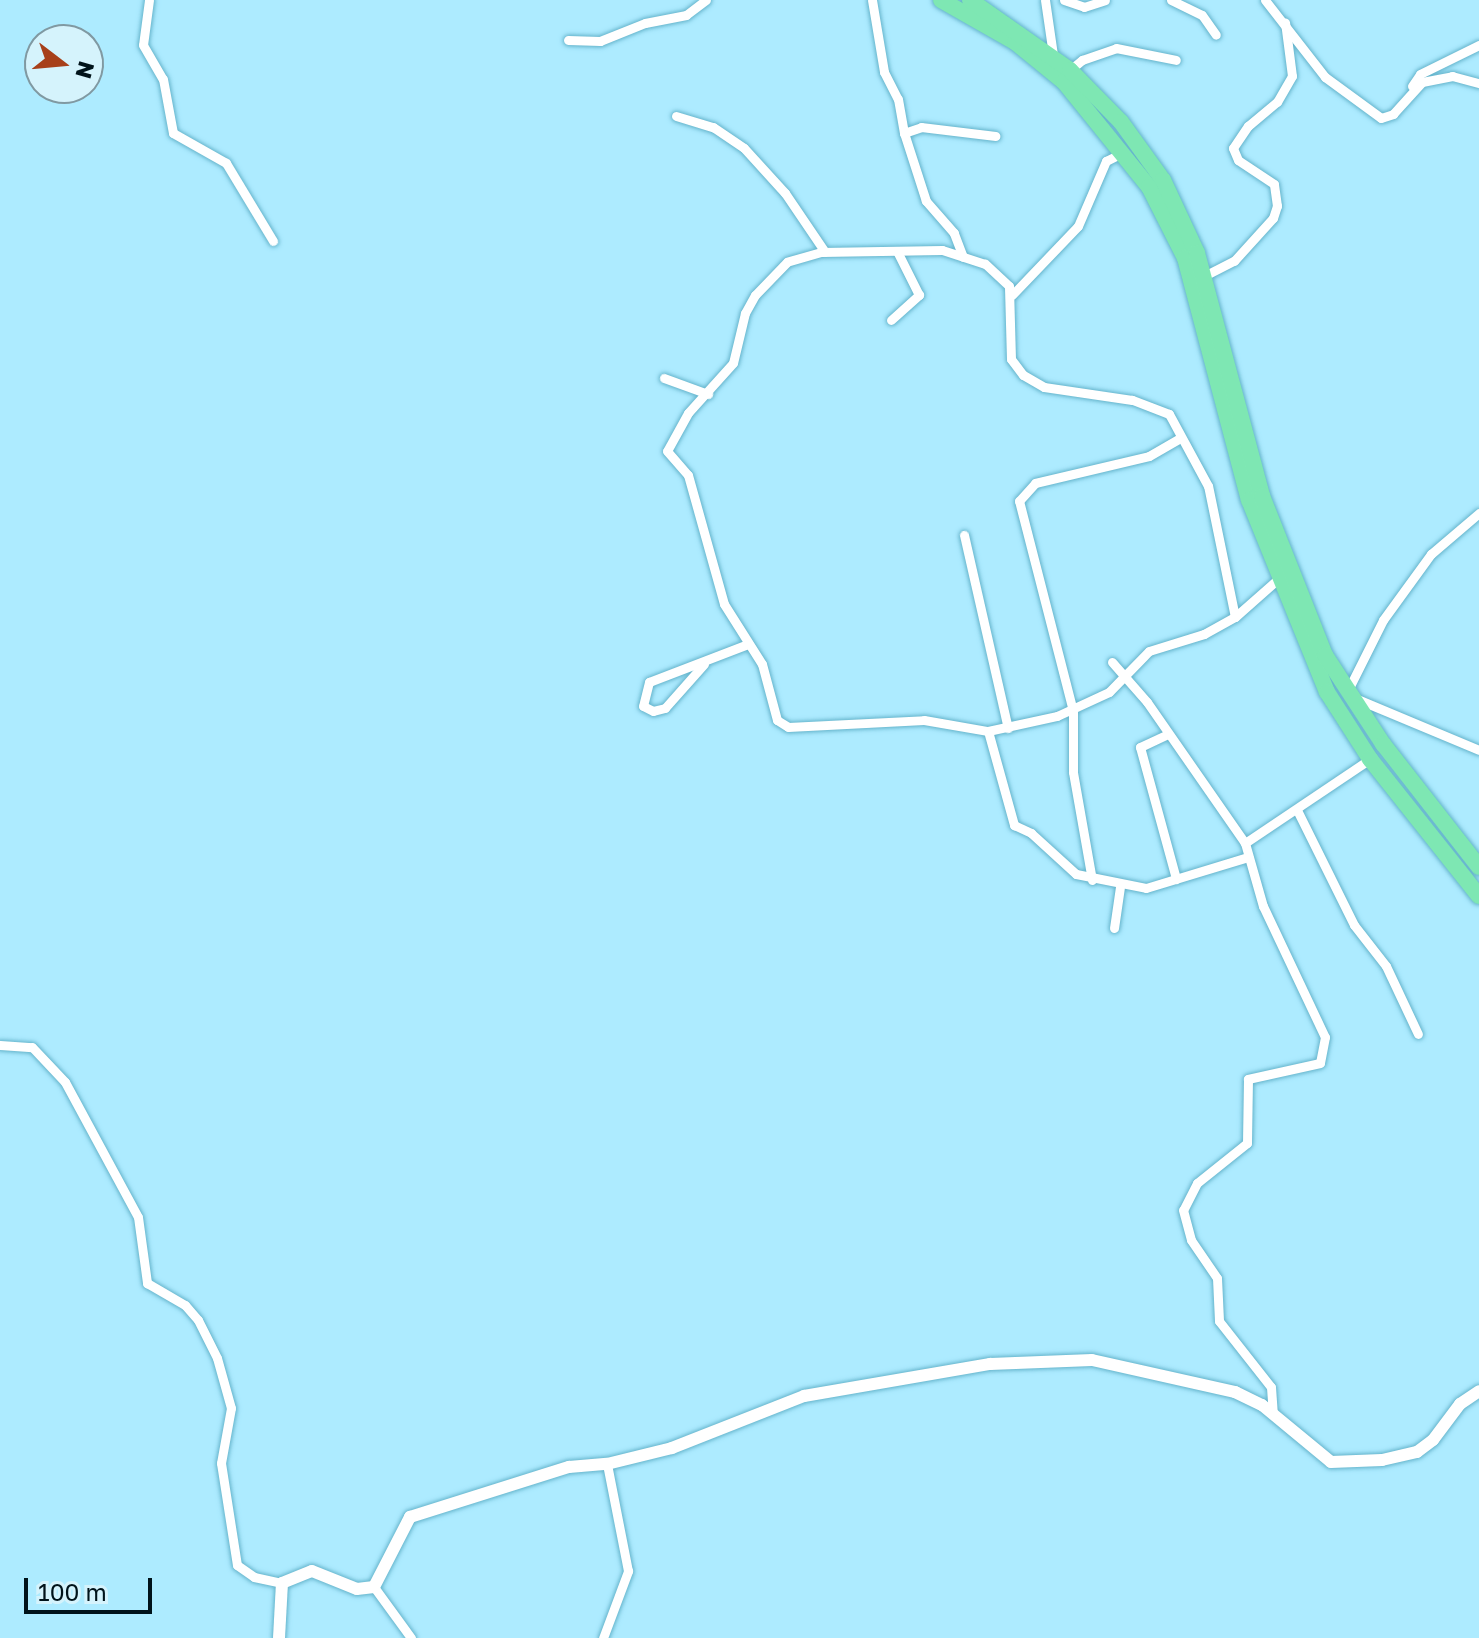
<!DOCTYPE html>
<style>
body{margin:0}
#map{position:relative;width:1479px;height:1638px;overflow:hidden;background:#adebff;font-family:"Golos Text",sans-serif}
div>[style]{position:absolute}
.roads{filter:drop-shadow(0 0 2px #65b4cc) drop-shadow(0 0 2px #65b4cc)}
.minor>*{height:9px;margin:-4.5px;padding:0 4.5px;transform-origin:4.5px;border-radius:4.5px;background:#fff}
.tertiary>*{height:12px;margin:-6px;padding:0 6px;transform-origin:6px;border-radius:6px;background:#fff}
.trunk>*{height:16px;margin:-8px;padding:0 8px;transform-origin:8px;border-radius:8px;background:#7ee7b3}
span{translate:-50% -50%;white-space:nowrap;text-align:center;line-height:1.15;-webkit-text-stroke:8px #d5f3fc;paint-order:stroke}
.north{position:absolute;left:24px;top:24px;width:80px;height:80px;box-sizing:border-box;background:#d5f3fc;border:2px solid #8099a2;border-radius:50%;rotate:106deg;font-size:22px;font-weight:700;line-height:32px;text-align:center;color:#00131a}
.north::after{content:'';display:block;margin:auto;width:28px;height:36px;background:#a7401a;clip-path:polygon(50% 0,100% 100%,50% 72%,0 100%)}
.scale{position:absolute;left:24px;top:1578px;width:128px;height:36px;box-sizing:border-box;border:4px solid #00131a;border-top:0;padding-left:10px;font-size:24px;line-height:28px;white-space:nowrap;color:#00131a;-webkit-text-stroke:6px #d5f3fc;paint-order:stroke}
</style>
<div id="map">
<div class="roads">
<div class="minor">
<div style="left:149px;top:0;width:45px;rotate:97.6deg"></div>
<div style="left:143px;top:45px;width:39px;rotate:60deg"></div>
<div style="left:163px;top:79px;width:55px;rotate:79.5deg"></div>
<div style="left:173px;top:133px;width:61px;rotate:29.5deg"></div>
<div style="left:226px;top:163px;width:91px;rotate:58.9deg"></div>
<div style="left:872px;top:0;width:73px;rotate:80.5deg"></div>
<div style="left:884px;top:72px;width:30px;rotate:63deg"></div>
<div style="left:898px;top:99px;width:35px;rotate:80deg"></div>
<div style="left:1045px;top:0;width:56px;rotate:81.7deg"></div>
<div style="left:1064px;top:0;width:21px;rotate:19deg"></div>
<div style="left:1084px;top:7px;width:22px;rotate:-18deg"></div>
<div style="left:1171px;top:0;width:34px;rotate:26deg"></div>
<div style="left:1202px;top:15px;width:24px;rotate:55deg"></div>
<div style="left:1265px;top:0;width:98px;rotate:52.1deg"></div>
<div style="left:1325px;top:77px;width:69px;rotate:36.2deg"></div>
<div style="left:1381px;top:118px;width:13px;rotate:-18deg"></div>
<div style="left:1393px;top:114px;width:43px;rotate:-47.8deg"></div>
<div style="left:1422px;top:82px;width:31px;rotate:-11deg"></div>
<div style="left:1452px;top:76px;width:28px;rotate:15deg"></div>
<div style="left:568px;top:40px;width:32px;rotate:2deg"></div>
<div style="left:600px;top:41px;width:48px;rotate:-21.8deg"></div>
<div style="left:645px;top:23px;width:42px;rotate:-11deg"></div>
<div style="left:686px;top:15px;width:25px;rotate:-37deg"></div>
<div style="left:1070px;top:70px;width:16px;rotate:-40deg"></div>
<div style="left:1082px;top:60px;width:36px;rotate:-19deg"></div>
<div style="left:1116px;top:48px;width:61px;rotate:11.3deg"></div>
<div style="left:1412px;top:86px;width:14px;rotate:-56deg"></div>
<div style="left:1420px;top:74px;width:66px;rotate:-26.2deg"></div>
<div style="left:676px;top:116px;width:39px;rotate:17deg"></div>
<div style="left:713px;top:127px;width:37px;rotate:34deg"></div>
<div style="left:744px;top:148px;width:61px;rotate:47.7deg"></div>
<div style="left:785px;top:193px;width:71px;rotate:55.9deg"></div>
<div style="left:963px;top:257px;width:26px;rotate:-111deg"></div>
<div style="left:954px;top:233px;width:43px;rotate:-131.2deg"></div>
<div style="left:926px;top:201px;width:71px;rotate:-107.9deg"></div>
<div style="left:904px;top:133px;width:18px;rotate:-19deg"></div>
<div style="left:921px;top:127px;width:75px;rotate:6.9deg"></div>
<div style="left:1204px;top:276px;width:34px;rotate:-27deg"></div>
<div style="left:1234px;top:261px;width:58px;rotate:-47.8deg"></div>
<div style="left:1273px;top:218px;width:13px;rotate:-72deg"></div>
<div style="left:1277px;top:206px;width:22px;rotate:-98deg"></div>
<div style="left:1274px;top:184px;width:43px;rotate:-146.3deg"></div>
<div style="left:1238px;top:160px;width:13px;rotate:-113deg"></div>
<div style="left:1233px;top:148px;width:27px;rotate:-56deg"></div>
<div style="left:1248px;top:126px;width:38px;rotate:-40deg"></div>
<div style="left:1277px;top:102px;width:30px;rotate:-60deg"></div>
<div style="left:1292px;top:76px;width:54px;rotate:-97.4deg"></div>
<div style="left:1012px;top:295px;width:95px;rotate:-46.3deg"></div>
<div style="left:1078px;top:226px;width:71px;rotate:-66.7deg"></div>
<div style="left:1106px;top:161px;width:20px;rotate:-27deg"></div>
<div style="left:891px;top:320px;width:38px;rotate:-42deg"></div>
<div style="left:919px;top:295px;width:49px;rotate:-116.6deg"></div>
<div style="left:664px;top:378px;width:47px;rotate:20deg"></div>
<div style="left:964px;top:535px;width:198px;rotate:77.2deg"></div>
<div style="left:1235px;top:617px;width:134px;rotate:-101.6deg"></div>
<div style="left:1208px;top:486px;width:82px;rotate:-118.4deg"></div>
<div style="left:1169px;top:414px;width:40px;rotate:-159deg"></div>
<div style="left:1132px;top:400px;width:89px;rotate:-171.6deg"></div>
<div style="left:1044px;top:387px;width:24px;rotate:-150deg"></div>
<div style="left:1023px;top:375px;width:20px;rotate:-127deg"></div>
<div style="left:1011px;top:359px;width:73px;rotate:-91.6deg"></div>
<div style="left:1009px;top:286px;width:33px;rotate:-137deg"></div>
<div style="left:985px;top:264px;width:45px;rotate:-162deg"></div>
<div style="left:942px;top:250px;width:121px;rotate:179.1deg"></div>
<div style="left:821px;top:252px;width:35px;rotate:164deg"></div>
<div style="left:787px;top:262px;width:46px;rotate:134.1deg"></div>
<div style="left:755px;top:295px;width:21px;rotate:119deg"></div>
<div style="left:745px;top:313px;width:51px;rotate:103.5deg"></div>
<div style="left:733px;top:363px;width:67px;rotate:132deg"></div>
<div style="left:688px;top:413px;width:43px;rotate:118.9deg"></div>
<div style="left:667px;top:451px;width:32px;rotate:49deg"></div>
<div style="left:688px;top:475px;width:134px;rotate:74.4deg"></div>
<div style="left:724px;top:604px;width:71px;rotate:57.7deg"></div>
<div style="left:762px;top:664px;width:58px;rotate:75deg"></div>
<div style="left:777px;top:720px;width:13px;rotate:32deg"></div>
<div style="left:788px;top:727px;width:136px;rotate:-2.9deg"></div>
<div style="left:924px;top:720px;width:65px;rotate:9.8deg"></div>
<div style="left:988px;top:731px;width:71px;rotate:-12.3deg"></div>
<div style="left:1057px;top:716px;width:57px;rotate:-24.8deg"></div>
<div style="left:1109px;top:692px;width:57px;rotate:-45.7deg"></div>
<div style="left:1149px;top:651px;width:58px;rotate:-17.2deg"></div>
<div style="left:1204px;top:634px;width:35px;rotate:-29deg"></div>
<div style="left:1235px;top:617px;width:56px;rotate:-41.4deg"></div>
<div style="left:1112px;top:662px;width:53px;rotate:48.8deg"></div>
<div style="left:1147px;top:702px;width:172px;rotate:55.2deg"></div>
<div style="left:1245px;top:843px;width:66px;rotate:74.1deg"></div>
<div style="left:1263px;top:906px;width:145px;rotate:64.7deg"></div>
<div style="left:1325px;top:1037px;width:26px;rotate:101deg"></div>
<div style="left:1320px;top:1063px;width:74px;rotate:167.5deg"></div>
<div style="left:1248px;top:1079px;width:64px;rotate:90.9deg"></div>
<div style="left:1247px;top:1143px;width:64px;rotate:141.3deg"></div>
<div style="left:1197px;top:1183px;width:30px;rotate:117deg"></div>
<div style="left:1183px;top:1210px;width:31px;rotate:75deg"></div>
<div style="left:1191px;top:1240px;width:46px;rotate:55.6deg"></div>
<div style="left:1217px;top:1278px;width:43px;rotate:87.3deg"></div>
<div style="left:1219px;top:1321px;width:84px;rotate:51.8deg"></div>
<div style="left:1271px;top:1387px;width:27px;rotate:86deg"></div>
<div style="left:704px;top:664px;width:59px;rotate:131.6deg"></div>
<div style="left:665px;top:708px;width:12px;rotate:166deg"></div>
<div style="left:653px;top:711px;width:11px;rotate:-153deg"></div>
<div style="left:643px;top:706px;width:25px;rotate:-76deg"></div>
<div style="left:649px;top:682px;width:106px;rotate:-21deg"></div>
<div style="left:1348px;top:690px;width:78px;rotate:-63.4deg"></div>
<div style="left:1383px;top:620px;width:82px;rotate:-54deg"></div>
<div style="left:1431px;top:554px;width:63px;rotate:-40.5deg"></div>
<div style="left:1357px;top:699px;width:132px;rotate:22.7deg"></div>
<div style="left:988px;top:731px;width:98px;rotate:74.5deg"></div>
<div style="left:1014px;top:825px;width:19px;rotate:25deg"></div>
<div style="left:1031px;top:833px;width:61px;rotate:42.3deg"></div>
<div style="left:1076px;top:874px;width:71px;rotate:11.3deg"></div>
<div style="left:1146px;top:888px;width:107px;rotate:-16.9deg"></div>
<div style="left:1168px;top:734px;width:31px;rotate:155deg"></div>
<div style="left:1140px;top:747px;width:137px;rotate:74.7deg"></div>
<div style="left:1297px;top:810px;width:128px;rotate:63.6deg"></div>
<div style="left:1354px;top:925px;width:52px;rotate:52deg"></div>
<div style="left:1386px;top:966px;width:75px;rotate:64.8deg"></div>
<div style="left:1245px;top:843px;width:151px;rotate:-33.9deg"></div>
<div style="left:1092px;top:880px;width:110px;rotate:-100deg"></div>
<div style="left:1073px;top:772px;width:61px;rotate:-90deg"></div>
<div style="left:1073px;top:711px;width:217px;rotate:-104.4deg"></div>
<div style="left:1019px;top:501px;width:24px;rotate:-48deg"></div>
<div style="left:1035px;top:483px;width:117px;rotate:-13.3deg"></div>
<div style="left:1149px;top:456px;width:36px;rotate:-30deg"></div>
<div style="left:1114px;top:928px;width:41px;rotate:-81.7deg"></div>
<div style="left:0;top:1045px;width:32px;rotate:4deg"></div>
<div style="left:32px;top:1047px;width:48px;rotate:46.7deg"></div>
<div style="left:65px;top:1082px;width:153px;rotate:61.6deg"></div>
<div style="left:138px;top:1217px;width:67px;rotate:82.2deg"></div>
<div style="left:147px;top:1283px;width:44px;rotate:30.1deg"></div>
<div style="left:185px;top:1305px;width:20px;rotate:49deg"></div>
<div style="left:198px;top:1320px;width:42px;rotate:63.4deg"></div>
<div style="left:217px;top:1358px;width:52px;rotate:74.4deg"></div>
<div style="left:231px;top:1408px;width:56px;rotate:100.3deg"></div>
<div style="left:221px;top:1463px;width:103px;rotate:81.1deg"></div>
<div style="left:237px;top:1565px;width:21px;rotate:35deg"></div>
<div style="left:254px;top:1577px;width:29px;rotate:12deg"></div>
<div style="left:374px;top:1587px;width:63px;rotate:54deg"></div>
<div style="left:603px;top:1638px;width:72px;rotate:-69.5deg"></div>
<div style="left:628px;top:1571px;width:109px;rotate:-101.1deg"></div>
</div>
<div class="tertiary">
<div style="left:279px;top:1638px;width:55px;rotate:-86.9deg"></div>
<div style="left:282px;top:1583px;width:32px;rotate:-22deg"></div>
<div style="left:312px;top:1571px;width:48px;rotate:21.8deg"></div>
<div style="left:357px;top:1589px;width:17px;rotate:-7deg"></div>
<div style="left:374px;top:1587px;width:79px;rotate:-62.8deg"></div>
<div style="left:410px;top:1517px;width:167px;rotate:-17.5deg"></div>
<div style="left:569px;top:1467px;width:38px;rotate:-5deg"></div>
<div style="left:607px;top:1464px;width:67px;rotate:-13.8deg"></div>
<div style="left:672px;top:1448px;width:142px;rotate:-21.5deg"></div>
<div style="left:804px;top:1396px;width:189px;rotate:-9.8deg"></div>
<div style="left:990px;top:1364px;width:102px;rotate:-2.2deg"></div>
<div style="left:1092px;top:1360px;width:147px;rotate:12.6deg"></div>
<div style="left:1235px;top:1392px;width:30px;rotate:26deg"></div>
<div style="left:1262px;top:1405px;width:89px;rotate:39.6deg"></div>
<div style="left:1331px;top:1462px;width:51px;rotate:-2.2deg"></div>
<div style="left:1382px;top:1460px;width:36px;rotate:-13deg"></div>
<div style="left:1417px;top:1452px;width:20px;rotate:-37deg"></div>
<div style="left:1433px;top:1440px;width:45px;rotate:-53.1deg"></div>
<div style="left:1460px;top:1404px;width:23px;rotate:-34deg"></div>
</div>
<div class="trunk">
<div style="left:941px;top:0;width:85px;rotate:29.6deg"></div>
<div style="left:1015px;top:42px;width:63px;rotate:39.2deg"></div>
<div style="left:1064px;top:82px;width:135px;rotate:51deg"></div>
<div style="left:1149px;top:187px;width:80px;rotate:63.1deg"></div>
<div style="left:1185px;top:258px;width:250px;rotate:75.2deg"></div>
<div style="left:1249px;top:500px;width:207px;rotate:67.9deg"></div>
<div style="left:1327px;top:692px;width:80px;rotate:57.3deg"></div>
<div style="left:1370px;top:759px;width:175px;rotate:51.5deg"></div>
<div style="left:970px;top:0;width:122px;rotate:35deg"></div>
<div style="left:1070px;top:70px;width:73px;rotate:45.6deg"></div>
<div style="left:1121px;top:122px;width:72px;rotate:54.1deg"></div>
<div style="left:1163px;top:180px;width:81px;rotate:65deg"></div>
<div style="left:1197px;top:253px;width:252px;rotate:75deg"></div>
<div style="left:1262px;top:496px;width:171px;rotate:68.4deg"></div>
<div style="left:1325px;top:655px;width:106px;rotate:56.9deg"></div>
<div style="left:1383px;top:744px;width:156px;rotate:52deg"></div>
</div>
</div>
<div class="north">N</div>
<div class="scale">100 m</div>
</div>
